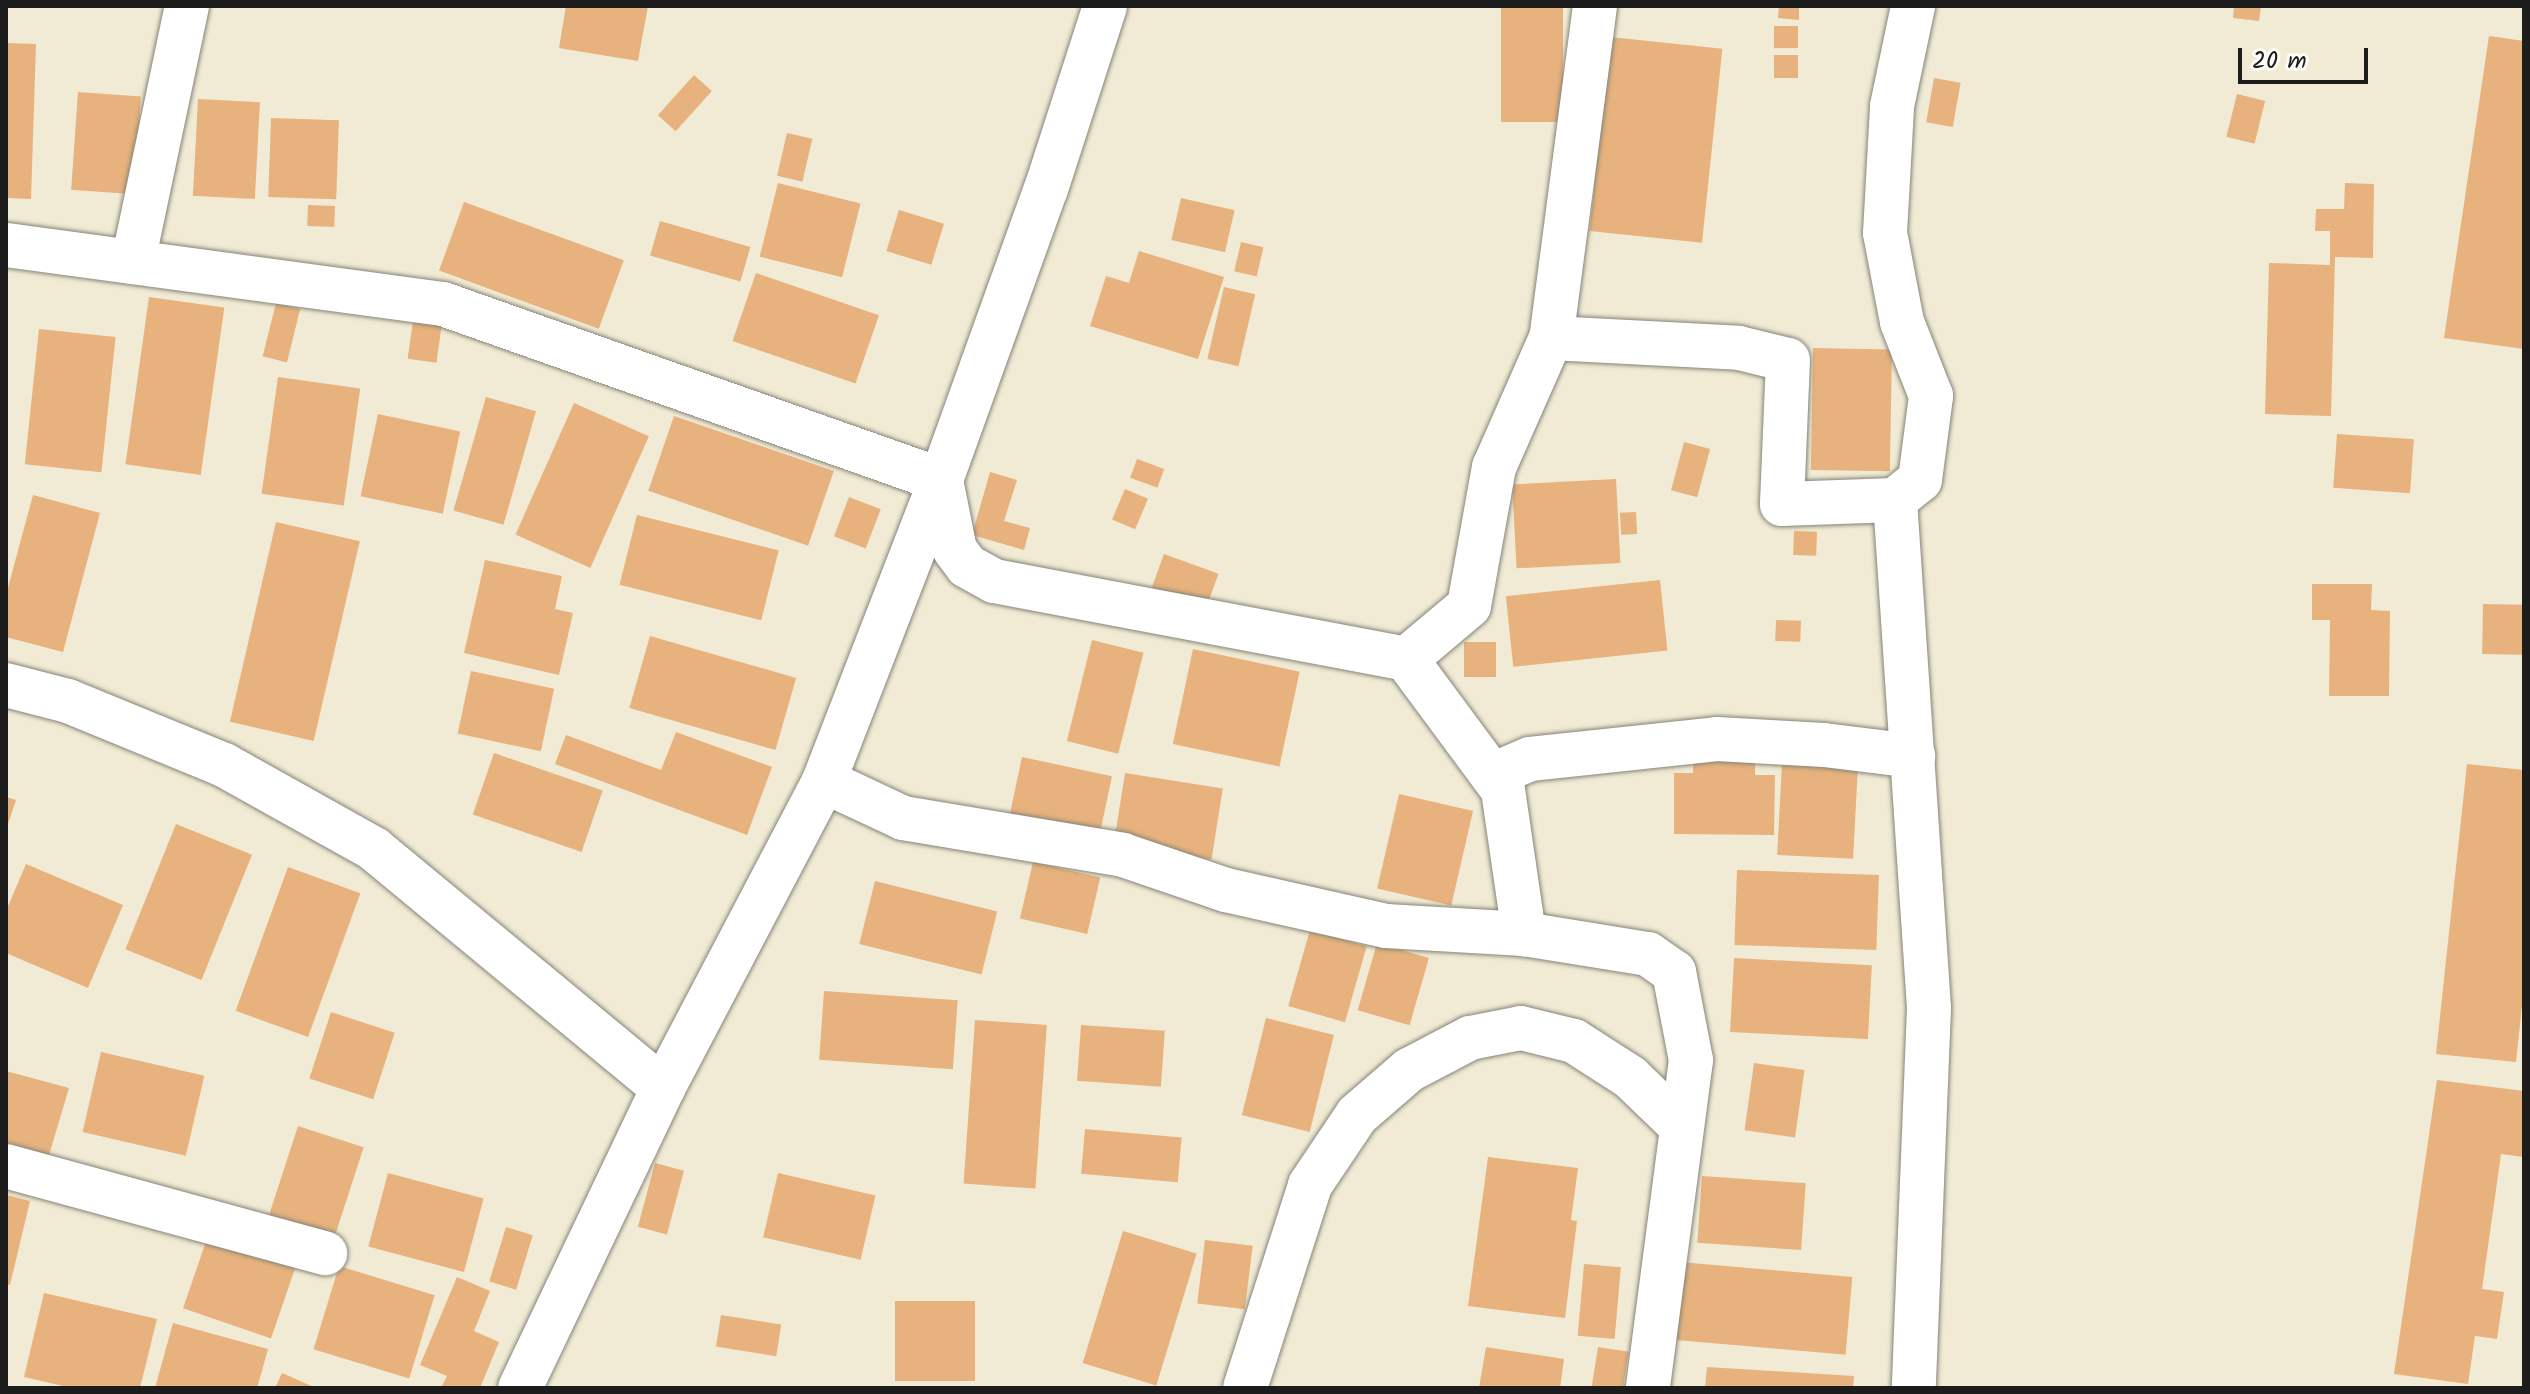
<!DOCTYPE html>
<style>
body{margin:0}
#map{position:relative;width:2530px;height:1394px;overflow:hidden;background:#f1ebd5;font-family:Kalam,sans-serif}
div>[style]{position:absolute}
.building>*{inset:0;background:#e7b27d;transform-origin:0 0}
.roads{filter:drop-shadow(0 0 2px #868478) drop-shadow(0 0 2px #868478)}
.minor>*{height:44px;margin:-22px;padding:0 22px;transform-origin:22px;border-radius:22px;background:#fff}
span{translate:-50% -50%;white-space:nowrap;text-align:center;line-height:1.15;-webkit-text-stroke:6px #fdfcf7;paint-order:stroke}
.frame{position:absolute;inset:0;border:8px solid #1c1c1c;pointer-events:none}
.scale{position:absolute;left:2238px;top:48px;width:130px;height:36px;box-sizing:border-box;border:4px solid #1c1c1c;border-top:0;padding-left:10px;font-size:24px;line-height:28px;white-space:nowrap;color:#1c1c1c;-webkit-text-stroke:6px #fdfcf7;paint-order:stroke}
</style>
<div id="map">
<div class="building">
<div style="clip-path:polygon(566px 6px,648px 6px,638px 61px,559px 48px)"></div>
<div style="left:1501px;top:6px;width:62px;height:116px"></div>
<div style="clip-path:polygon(1779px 6px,1799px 6px,1799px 20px,1778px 18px)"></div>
<div style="clip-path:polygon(2234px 6px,2261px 6px,2259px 21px,2233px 18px)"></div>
<div style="left:1774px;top:26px;width:24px;height:22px"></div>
<div style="clip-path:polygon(2489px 36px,2524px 41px,2524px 349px,2444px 338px)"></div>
<div style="left:1610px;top:37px;width:113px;height:195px;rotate:6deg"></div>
<div style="clip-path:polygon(6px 43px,36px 44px,31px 199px,6px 198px)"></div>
<div style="left:1774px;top:55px;width:24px;height:23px"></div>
<div style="left:694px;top:75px;width:24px;height:54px;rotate:42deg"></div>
<div style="left:1934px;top:78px;width:27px;height:45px;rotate:10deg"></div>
<div style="left:78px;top:92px;width:63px;height:98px;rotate:4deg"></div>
<div style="left:2237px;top:94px;width:29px;height:44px;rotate:14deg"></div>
<div style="left:198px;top:99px;width:62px;height:97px;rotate:3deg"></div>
<div style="left:271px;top:118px;width:68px;height:79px;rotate:2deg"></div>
<div style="left:787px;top:133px;width:26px;height:44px;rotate:13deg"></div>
<div style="left:778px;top:183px;width:85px;height:76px;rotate:14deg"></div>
<div style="clip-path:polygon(2345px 183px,2374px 184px,2373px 258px,2335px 257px,2331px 416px,2265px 414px,2269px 263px,2330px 265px,2330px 231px,2315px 231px,2316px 209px,2344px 209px)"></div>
<div style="left:1181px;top:198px;width:55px;height:43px;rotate:13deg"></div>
<div style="left:464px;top:202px;width:170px;height:73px;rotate:20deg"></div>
<div style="left:308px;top:205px;width:27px;height:21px;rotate:2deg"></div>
<div style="left:899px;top:210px;width:47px;height:43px;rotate:17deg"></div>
<div style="left:660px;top:221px;width:94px;height:36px;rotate:16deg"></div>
<div style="left:1241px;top:242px;width:23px;height:30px;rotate:13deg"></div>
<div style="clip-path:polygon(1139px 251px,1224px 277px,1198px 359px,1090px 326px,1106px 276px,1129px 283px)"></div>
<div style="left:756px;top:273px;width:130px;height:72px;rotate:19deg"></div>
<div style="left:1224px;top:287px;width:32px;height:74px;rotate:13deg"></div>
<div style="left:149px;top:297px;width:76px;height:169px;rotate:8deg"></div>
<div style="left:276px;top:303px;width:25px;height:55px;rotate:14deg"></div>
<div style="left:413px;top:321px;width:29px;height:38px;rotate:8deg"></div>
<div style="left:39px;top:329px;width:77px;height:136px;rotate:6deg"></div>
<div style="left:1813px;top:348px;width:79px;height:122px;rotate:1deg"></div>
<div style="left:278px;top:377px;width:83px;height:118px;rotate:8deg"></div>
<div style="left:486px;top:397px;width:52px;height:118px;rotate:16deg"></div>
<div style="left:574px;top:403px;width:82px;height:144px;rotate:24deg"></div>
<div style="left:378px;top:414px;width:84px;height:84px;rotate:12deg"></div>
<div style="left:674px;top:416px;width:169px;height:79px;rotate:19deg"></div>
<div style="left:2337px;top:434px;width:77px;height:54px;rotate:4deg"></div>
<div style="left:1684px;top:442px;width:27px;height:50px;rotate:15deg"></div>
<div style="left:1137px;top:459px;width:29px;height:20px;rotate:20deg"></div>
<div style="clip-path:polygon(990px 472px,1017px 480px,1004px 521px,1030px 528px,1024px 550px,972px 535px)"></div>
<div style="left:1616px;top:479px;width:84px;height:104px;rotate:87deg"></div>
<div style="left:1125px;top:489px;width:25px;height:33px;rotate:23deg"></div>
<div style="clip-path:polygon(33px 495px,100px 513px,63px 652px,6px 637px,6px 595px)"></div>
<div style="left:849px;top:497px;width:34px;height:42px;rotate:21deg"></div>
<div style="left:1636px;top:512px;width:22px;height:16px;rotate:87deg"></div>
<div style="left:637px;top:515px;width:146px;height:72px;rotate:14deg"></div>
<div style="left:276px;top:522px;width:86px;height:205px;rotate:13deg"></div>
<div style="left:1794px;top:531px;width:23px;height:24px;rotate:2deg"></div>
<div style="left:1164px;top:554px;width:58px;height:41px;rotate:20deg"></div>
<div style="clip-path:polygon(485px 560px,562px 576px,555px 609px,573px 613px,559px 675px,464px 653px)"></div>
<div style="left:1660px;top:580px;width:71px;height:155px;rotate:84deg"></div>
<div style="clip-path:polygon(2312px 584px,2372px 584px,2371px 610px,2390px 611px,2389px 696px,2329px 696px,2330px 620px,2312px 620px)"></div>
<div style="left:2483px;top:604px;width:41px;height:50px;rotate:1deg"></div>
<div style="left:1776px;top:620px;width:25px;height:21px;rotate:2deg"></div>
<div style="left:650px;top:636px;width:152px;height:75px;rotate:16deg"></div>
<div style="left:1092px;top:640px;width:53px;height:104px;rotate:14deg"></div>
<div style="left:1464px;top:642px;width:32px;height:35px"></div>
<div style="left:1193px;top:649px;width:109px;height:97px;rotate:12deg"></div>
<div style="left:471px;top:671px;width:85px;height:64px;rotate:12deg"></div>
<div style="clip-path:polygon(676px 732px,772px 767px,747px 835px,555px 764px,566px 735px,661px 770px)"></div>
<div style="left:494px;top:753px;width:115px;height:65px;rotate:19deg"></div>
<div style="left:1022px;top:757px;width:92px;height:68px;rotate:12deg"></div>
<div style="clip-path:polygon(1693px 761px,1755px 761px,1755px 775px,1775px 775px,1774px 835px,1674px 834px,1674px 773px,1693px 773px)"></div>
<div style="left:1782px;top:763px;width:76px;height:92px;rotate:3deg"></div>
<div style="clip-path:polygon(2467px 764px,2524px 770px,2524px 987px,2516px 1062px,2436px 1054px)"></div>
<div style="left:1125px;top:773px;width:99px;height:72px;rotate:9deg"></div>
<div style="left:1399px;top:794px;width:76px;height:97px;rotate:13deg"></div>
<div style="clip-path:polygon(6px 797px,16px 800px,7px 827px,6px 827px)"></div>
<div style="left:176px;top:824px;width:82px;height:135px;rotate:22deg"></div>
<div style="left:1033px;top:862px;width:69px;height:58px;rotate:13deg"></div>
<div style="clip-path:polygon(26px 864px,123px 905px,88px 988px,6px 953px,6px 911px)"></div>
<div style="left:288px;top:867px;width:77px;height:153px;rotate:20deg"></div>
<div style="left:1737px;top:870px;width:142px;height:75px;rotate:2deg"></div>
<div style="left:875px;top:881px;width:126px;height:65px;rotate:14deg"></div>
<div style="left:1310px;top:930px;width:59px;height:79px;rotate:16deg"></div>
<div style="left:1377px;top:943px;width:54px;height:70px;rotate:16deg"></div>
<div style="left:1734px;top:958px;width:138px;height:74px;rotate:3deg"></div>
<div style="left:824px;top:991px;width:134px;height:69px;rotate:4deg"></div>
<div style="left:331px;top:1012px;width:67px;height:70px;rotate:18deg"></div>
<div style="left:1266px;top:1018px;width:70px;height:100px;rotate:14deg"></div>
<div style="left:975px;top:1020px;width:72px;height:164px;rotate:4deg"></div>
<div style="left:1081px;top:1025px;width:84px;height:56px;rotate:4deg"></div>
<div style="left:101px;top:1052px;width:106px;height:82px;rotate:13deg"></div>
<div style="left:1754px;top:1063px;width:51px;height:68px;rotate:8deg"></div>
<div style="clip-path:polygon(6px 1071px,69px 1088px,49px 1155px,6px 1143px)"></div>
<div style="clip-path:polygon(2437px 1080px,2524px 1091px,2524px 1157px,2501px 1154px,2482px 1289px,2504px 1292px,2497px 1339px,2475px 1336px,2468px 1384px,2394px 1374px)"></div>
<div style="left:298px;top:1126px;width:69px;height:101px;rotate:18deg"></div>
<div style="left:1085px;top:1129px;width:97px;height:45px;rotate:5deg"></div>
<div style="clip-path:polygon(1488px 1157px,1578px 1168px,1571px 1220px,1577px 1221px,1565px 1318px,1468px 1306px)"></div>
<div style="left:655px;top:1163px;width:30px;height:66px;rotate:15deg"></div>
<div style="left:388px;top:1173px;width:99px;height:76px;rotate:15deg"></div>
<div style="left:778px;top:1173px;width:100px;height:66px;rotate:13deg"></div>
<div style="left:1702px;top:1176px;width:104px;height:67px;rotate:4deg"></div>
<div style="clip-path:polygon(6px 1195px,30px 1201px,10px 1285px,6px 1284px)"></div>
<div style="left:212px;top:1224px;width:93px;height:89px;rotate:19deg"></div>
<div style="left:506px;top:1227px;width:28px;height:57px;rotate:17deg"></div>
<div style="left:1123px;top:1231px;width:77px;height:138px;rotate:17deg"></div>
<div style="left:1205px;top:1240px;width:48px;height:64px;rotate:7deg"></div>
<div style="left:1680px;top:1262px;width:173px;height:78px;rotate:5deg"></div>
<div style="left:1584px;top:1264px;width:37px;height:72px;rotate:5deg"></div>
<div style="left:339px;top:1266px;width:100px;height:87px;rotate:17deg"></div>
<div style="clip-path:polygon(457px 1277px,490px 1291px,474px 1331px,499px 1342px,480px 1388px,441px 1388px,447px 1376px,420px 1365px)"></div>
<div style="clip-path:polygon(44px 1293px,157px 1319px,140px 1388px,72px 1388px,24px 1377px)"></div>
<div style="left:975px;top:1301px;width:80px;height:80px;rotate:90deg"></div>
<div style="left:721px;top:1315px;width:61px;height:32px;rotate:9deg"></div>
<div style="clip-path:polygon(173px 1323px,268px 1349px,257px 1388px,155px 1388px)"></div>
<div style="clip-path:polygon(1486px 1347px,1564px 1359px,1560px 1388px,1479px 1388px)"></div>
<div style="left:1598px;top:1347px;width:31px;height:42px;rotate:9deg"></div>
<div style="clip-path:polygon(1707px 1367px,1854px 1376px,1853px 1388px,1705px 1388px)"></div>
<div style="clip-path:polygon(282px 1373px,316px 1388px,275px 1388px)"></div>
</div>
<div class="roads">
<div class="minor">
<div style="left:1595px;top:6px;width:335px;rotate:97.5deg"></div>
<div style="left:1551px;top:338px;width:141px;rotate:113.8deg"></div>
<div style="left:1494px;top:467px;width:141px;rotate:100.2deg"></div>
<div style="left:1469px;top:606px;width:82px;rotate:139.9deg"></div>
<div style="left:1406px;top:659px;width:163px;rotate:53.5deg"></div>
<div style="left:1503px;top:790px;width:146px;rotate:81.7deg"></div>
<div style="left:1524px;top:934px;width:126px;rotate:9.2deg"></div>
<div style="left:1648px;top:954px;width:32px;rotate:35deg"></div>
<div style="left:1674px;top:972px;width:90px;rotate:79.1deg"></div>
<div style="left:1691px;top:1060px;width:331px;rotate:97.5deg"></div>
<div style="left:6px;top:245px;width:441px;rotate:7.7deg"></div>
<div style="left:443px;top:304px;width:528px;rotate:19.46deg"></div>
<div style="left:941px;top:480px;width:71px;rotate:78.7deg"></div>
<div style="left:955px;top:550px;width:20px;rotate:53deg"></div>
<div style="left:967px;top:566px;width:31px;rotate:29deg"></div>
<div style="left:994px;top:581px;width:419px;rotate:10.7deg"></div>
<div style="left:133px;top:262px;width:262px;rotate:-78.1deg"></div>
<div style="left:1551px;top:338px;width:188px;rotate:3deg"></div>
<div style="left:1739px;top:348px;width:50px;rotate:13.8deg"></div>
<div style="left:1788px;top:360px;width:144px;rotate:92.4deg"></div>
<div style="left:1782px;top:504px;width:113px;rotate:-2deg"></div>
<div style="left:1895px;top:500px;width:509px;rotate:86.17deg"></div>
<div style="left:1929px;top:1008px;width:380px;rotate:92.3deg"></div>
<div style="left:1895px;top:500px;width:32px;rotate:-39deg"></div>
<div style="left:1920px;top:480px;width:85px;rotate:-82.5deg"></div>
<div style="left:1931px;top:396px;width:79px;rotate:-111.4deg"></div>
<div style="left:1902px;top:322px;width:91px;rotate:-100.8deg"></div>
<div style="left:1885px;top:233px;width:127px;rotate:-86.8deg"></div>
<div style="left:1892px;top:106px;width:102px;rotate:-78.1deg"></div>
<div style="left:6px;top:685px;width:64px;rotate:14.5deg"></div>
<div style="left:68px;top:701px;width:169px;rotate:22.3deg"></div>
<div style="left:224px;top:765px;width:172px;rotate:29.2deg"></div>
<div style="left:374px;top:849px;width:375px;rotate:39.6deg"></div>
<div style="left:1492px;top:775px;width:41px;rotate:-22.8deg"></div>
<div style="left:1530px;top:759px;width:188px;rotate:-6.1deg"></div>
<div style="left:1717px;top:739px;width:107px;rotate:3.2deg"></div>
<div style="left:1824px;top:745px;width:90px;rotate:7deg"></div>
<div style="left:824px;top:781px;width:87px;rotate:25.1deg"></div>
<div style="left:903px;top:818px;width:223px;rotate:9.5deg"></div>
<div style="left:1123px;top:855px;width:109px;rotate:18.8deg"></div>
<div style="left:1226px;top:890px;width:164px;rotate:12.7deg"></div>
<div style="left:1386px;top:926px;width:138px;rotate:3.3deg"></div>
<div style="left:6px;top:1166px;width:331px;rotate:15.3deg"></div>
<div style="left:520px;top:1388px;width:332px;rotate:-64.5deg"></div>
<div style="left:663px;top:1088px;width:347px;rotate:-62.3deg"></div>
<div style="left:824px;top:781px;width:323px;rotate:-68.8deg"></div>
<div style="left:941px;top:480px;width:309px;rotate:-70.2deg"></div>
<div style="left:1046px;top:189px;width:192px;rotate:-72.1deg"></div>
<div style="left:1245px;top:1388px;width:213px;rotate:-72.2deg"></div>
<div style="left:1310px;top:1185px;width:84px;rotate:-56.1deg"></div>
<div style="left:1357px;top:1115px;width:69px;rotate:-40.9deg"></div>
<div style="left:1409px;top:1070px;width:69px;rotate:-27.7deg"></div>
<div style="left:1470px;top:1038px;width:52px;rotate:-11.1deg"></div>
<div style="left:1521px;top:1028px;width:55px;rotate:13.8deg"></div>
<div style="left:1574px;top:1041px;width:67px;rotate:32.7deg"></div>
<div style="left:1630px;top:1077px;width:71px;rotate:43.9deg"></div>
</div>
</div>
<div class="frame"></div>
<div class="scale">20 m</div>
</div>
